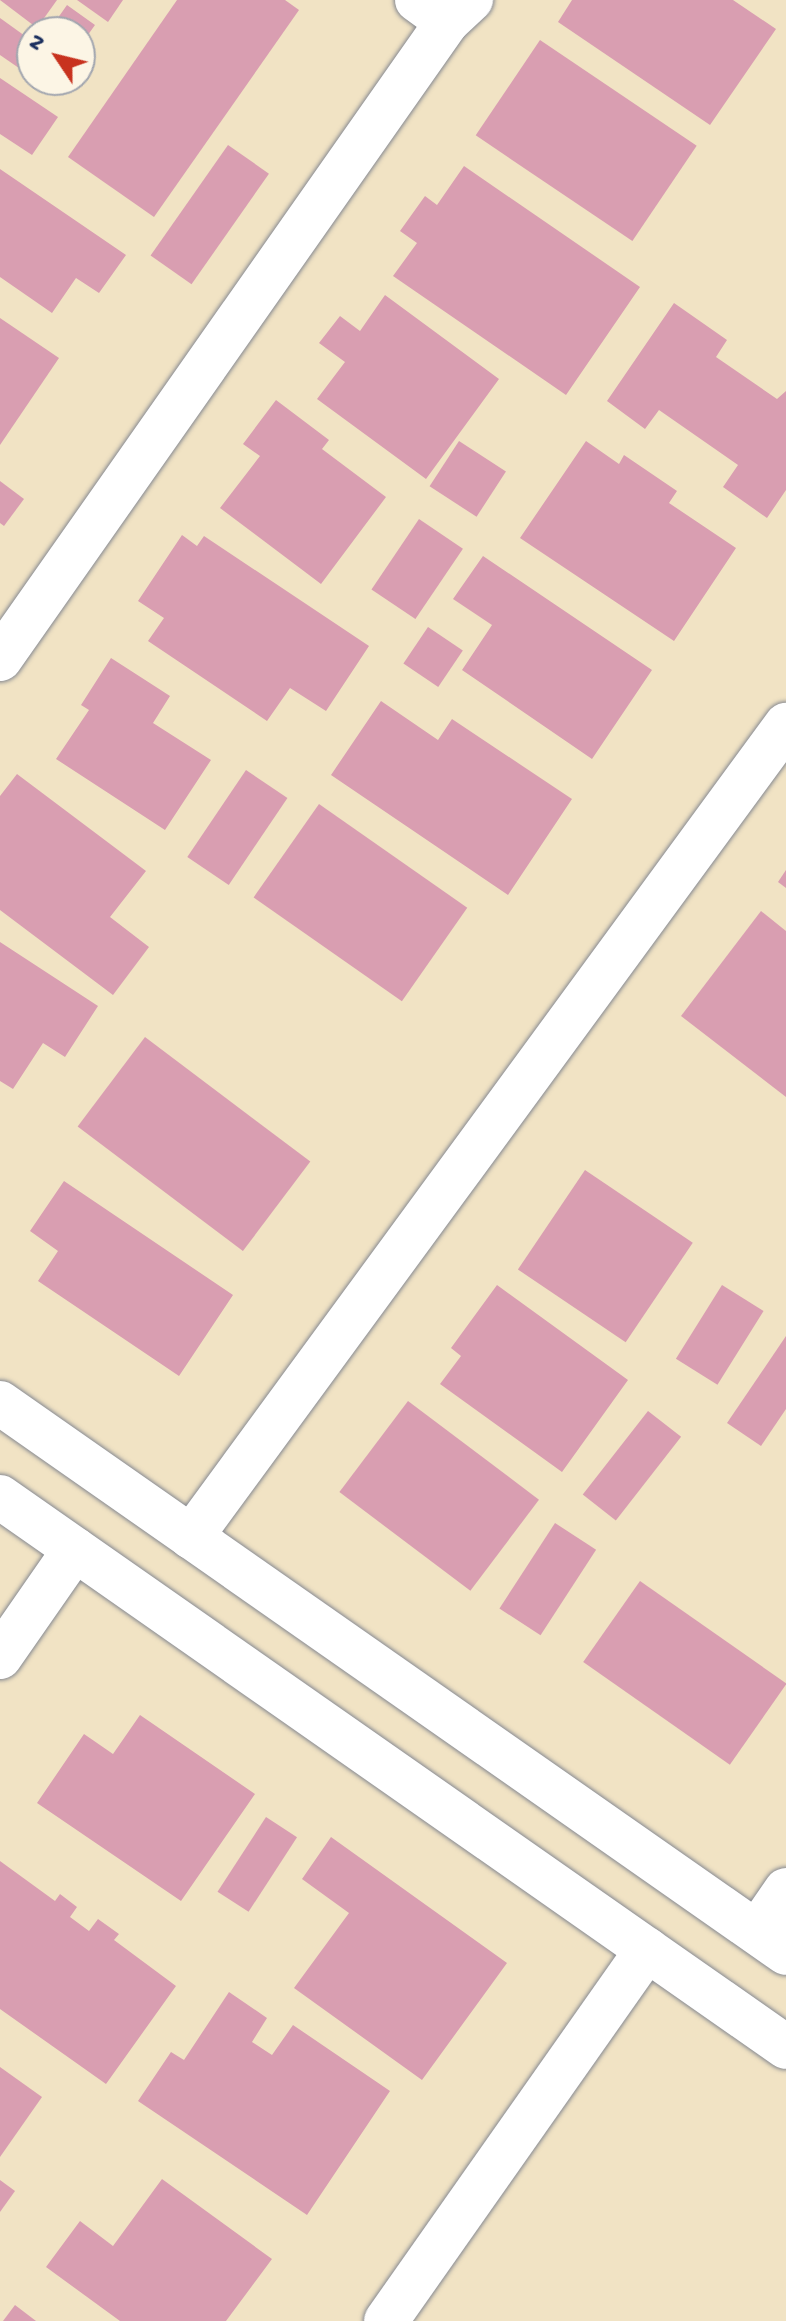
<!DOCTYPE html>
<style>
body{margin:0}
#map{position:relative;width:786px;height:2321px;overflow:hidden;background:#f1e3c4;font-family:"Gochi Hand",sans-serif}
div>[style]{position:absolute}
.building>*{inset:0;background:#d99eb1;transform-origin:0 0}
.roads{filter:drop-shadow(0 0 2px #868991) drop-shadow(0 0 2px #868991)}
.minor>*{height:44px;margin:-22px;padding:0 22px;transform-origin:22px;border-radius:22px;background:#fff}
span{translate:-50% -50%;white-space:nowrap;text-align:center;line-height:1.15;-webkit-text-stroke:6px #fcf5e5;paint-order:stroke}
.north{position:absolute;left:16px;top:16px;width:80px;height:80px;box-sizing:border-box;background:#fcf5e5;border:2px solid #a2a6af;border-radius:50%;rotate:305deg;font-size:22px;font-weight:700;line-height:32px;text-align:center;color:#1b2f5e}
.north::after{content:'';display:block;margin:auto;width:28px;height:36px;background:#c8321e;clip-path:polygon(50% 0,100% 100%,50% 72%,0 100%)}
</style>
<div id="map">
<div class="building">
<div style="clip-path:polygon(0 0,57px 0,37px 28px)"></div>
<div style="clip-path:polygon(77px 0,123px 0,108px 22px)"></div>
<div style="clip-path:polygon(177px 0,285px 0,299px 10px,154px 217px,68px 157px)"></div>
<div style="clip-path:polygon(572px 0,733px 0,776px 29px,710px 125px,558px 22px)"></div>
<div style="clip-path:polygon(67px 5px,95px 25px,80px 46px,80px 32px,48px 32px)"></div>
<div style="clip-path:polygon(0 18px,32px 41px,32px 77px,0 55px)"></div>
<div style="left:540px;top:40px;width:189px;height:115px;rotate:34deg"></div>
<div style="clip-path:polygon(0 78px,58px 117px,32px 155px,0 134px)"></div>
<div style="clip-path:polygon(36px 80px,56px 80px,50px 89px)"></div>
<div style="left:228px;top:145px;width:50px;height:135px;rotate:35deg"></div>
<div style="clip-path:polygon(464px 166px,640px 287px,566px 395px,393px 276px,417px 243px,400px 231px,425px 196px,437px 205px)"></div>
<div style="clip-path:polygon(0 169px,126px 255px,99px 293px,76px 278px,52px 313px,0 277px)"></div>
<div style="clip-path:polygon(385px 295px,499px 379px,426px 479px,317px 399px,345px 362px,319px 343px,340px 316px,360px 331px)"></div>
<div style="clip-path:polygon(674px 303px,727px 340px,716px 357px,777px 399px,786px 391px,786px 490px,767px 518px,723px 487px,738px 465px,659px 410px,645px 429px,607px 401px)"></div>
<div style="clip-path:polygon(0 318px,59px 358px,0 445px)"></div>
<div style="clip-path:polygon(276px 400px,329px 440px,322px 449px,386px 497px,321px 584px,220px 508px,260px 456px,243px 444px)"></div>
<div style="left:459px;top:441px;width:56px;height:54px;rotate:33deg"></div>
<div style="clip-path:polygon(586px 441px,619px 464px,624px 455px,677px 491px,669px 503px,736px 548px,674px 641px,520px 538px)"></div>
<div style="clip-path:polygon(0 481px,24px 499px,4px 526px,0 523px)"></div>
<div style="left:419px;top:519px;width:53px;height:85px;rotate:34deg"></div>
<div style="clip-path:polygon(182px 535px,197px 546px,204px 536px,369px 646px,326px 711px,290px 688px,267px 721px,148px 641px,164px 618px,138px 601px)"></div>
<div style="clip-path:polygon(483px 556px,652px 670px,592px 759px,462px 670px,492px 625px,453px 599px)"></div>
<div style="left:428px;top:627px;width:42px;height:44px;rotate:34deg"></div>
<div style="clip-path:polygon(111px 658px,170px 696px,153px 723px,211px 760px,165px 830px,56px 759px,89px 710px,81px 705px)"></div>
<div style="clip-path:polygon(381px 701px,438px 740px,452px 719px,572px 799px,508px 895px,331px 775px)"></div>
<div style="left:246px;top:770px;width:50px;height:105px;rotate:34deg"></div>
<div style="clip-path:polygon(17px 774px,146px 871px,110px 917px,149px 947px,113px 995px,0 910px,0 796px)"></div>
<div style="left:319px;top:804px;width:181px;height:114px;rotate:35deg"></div>
<div style="clip-path:polygon(786px 870px,786px 888px,778px 882px)"></div>
<div style="clip-path:polygon(761px 911px,786px 931px,786px 1097px,681px 1016px)"></div>
<div style="clip-path:polygon(0 942px,98px 1006px,65px 1057px,43px 1043px,13px 1089px,0 1081px)"></div>
<div style="left:145px;top:1037px;width:207px;height:112px;rotate:37deg"></div>
<div style="left:585px;top:1170px;width:130px;height:120px;rotate:34deg"></div>
<div style="clip-path:polygon(64px 1181px,233px 1295px,179px 1376px,38px 1281px,58px 1251px,30px 1231px)"></div>
<div style="clip-path:polygon(497px 1285px,628px 1380px,562px 1472px,440px 1384px,461px 1356px,451px 1348px)"></div>
<div style="left:722px;top:1285px;width:49px;height:87px;rotate:32deg"></div>
<div style="clip-path:polygon(786px 1336px,786px 1409px,761px 1446px,727px 1423px)"></div>
<div style="left:408px;top:1401px;width:164px;height:114px;rotate:37deg"></div>
<div style="left:648px;top:1411px;width:42px;height:106px;rotate:38deg"></div>
<div style="left:555px;top:1523px;width:49px;height:102px;rotate:33deg"></div>
<div style="left:640px;top:1581px;width:179px;height:99px;rotate:35deg"></div>
<div style="clip-path:polygon(140px 1715px,255px 1794px,181px 1901px,37px 1803px,84px 1734px,113px 1754px)"></div>
<div style="left:266px;top:1817px;width:37px;height:89px;rotate:33deg"></div>
<div style="clip-path:polygon(331px 1837px,507px 1963px,422px 2080px,294px 1988px,349px 1913px,302px 1879px)"></div>
<div style="clip-path:polygon(0 1861px,55px 1901px,60px 1894px,77px 1907px,70px 1917px,89px 1931px,98px 1919px,119px 1934px,114px 1940px,176px 1986px,106px 2084px,0 2009px)"></div>
<div style="clip-path:polygon(229px 1992px,267px 2018px,252px 2042px,272px 2055px,293px 2025px,390px 2091px,307px 2215px,138px 2101px,171px 2052px,184px 2060px)"></div>
<div style="clip-path:polygon(0 2067px,42px 2097px,0 2157px)"></div>
<div style="clip-path:polygon(162px 2179px,272px 2259px,226px 2321px,120px 2321px,46px 2267px,80px 2221px,113px 2246px)"></div>
<div style="clip-path:polygon(0 2180px,15px 2191px,0 2212px)"></div>
<div style="clip-path:polygon(15px 2305px,36px 2321px,3px 2321px)"></div>
</div>
<div class="roads">
<div class="minor">
<div style="left:417px;top:0;width:37px;rotate:36deg"></div>
<div style="left:0;top:659px;width:778px;rotate:-54.94deg"></div>
<div style="left:447px;top:22px;width:33px;rotate:-43deg"></div>
<div style="left:0;top:1403px;width:959px;rotate:34.98deg"></div>
<div style="left:0;top:1497px;width:959px;rotate:34.98deg"></div>
<div style="left:191px;top:1537px;width:1007px;rotate:-53.77deg"></div>
<div style="left:0;top:1657px;width:131px;rotate:-55.2deg"></div>
<div style="left:757px;top:1932px;width:51px;rotate:-55.4deg"></div>
<div style="left:386px;top:2321px;width:454px;rotate:-54.9deg"></div>
</div>
</div>
<div class="north">N</div>
</div>
